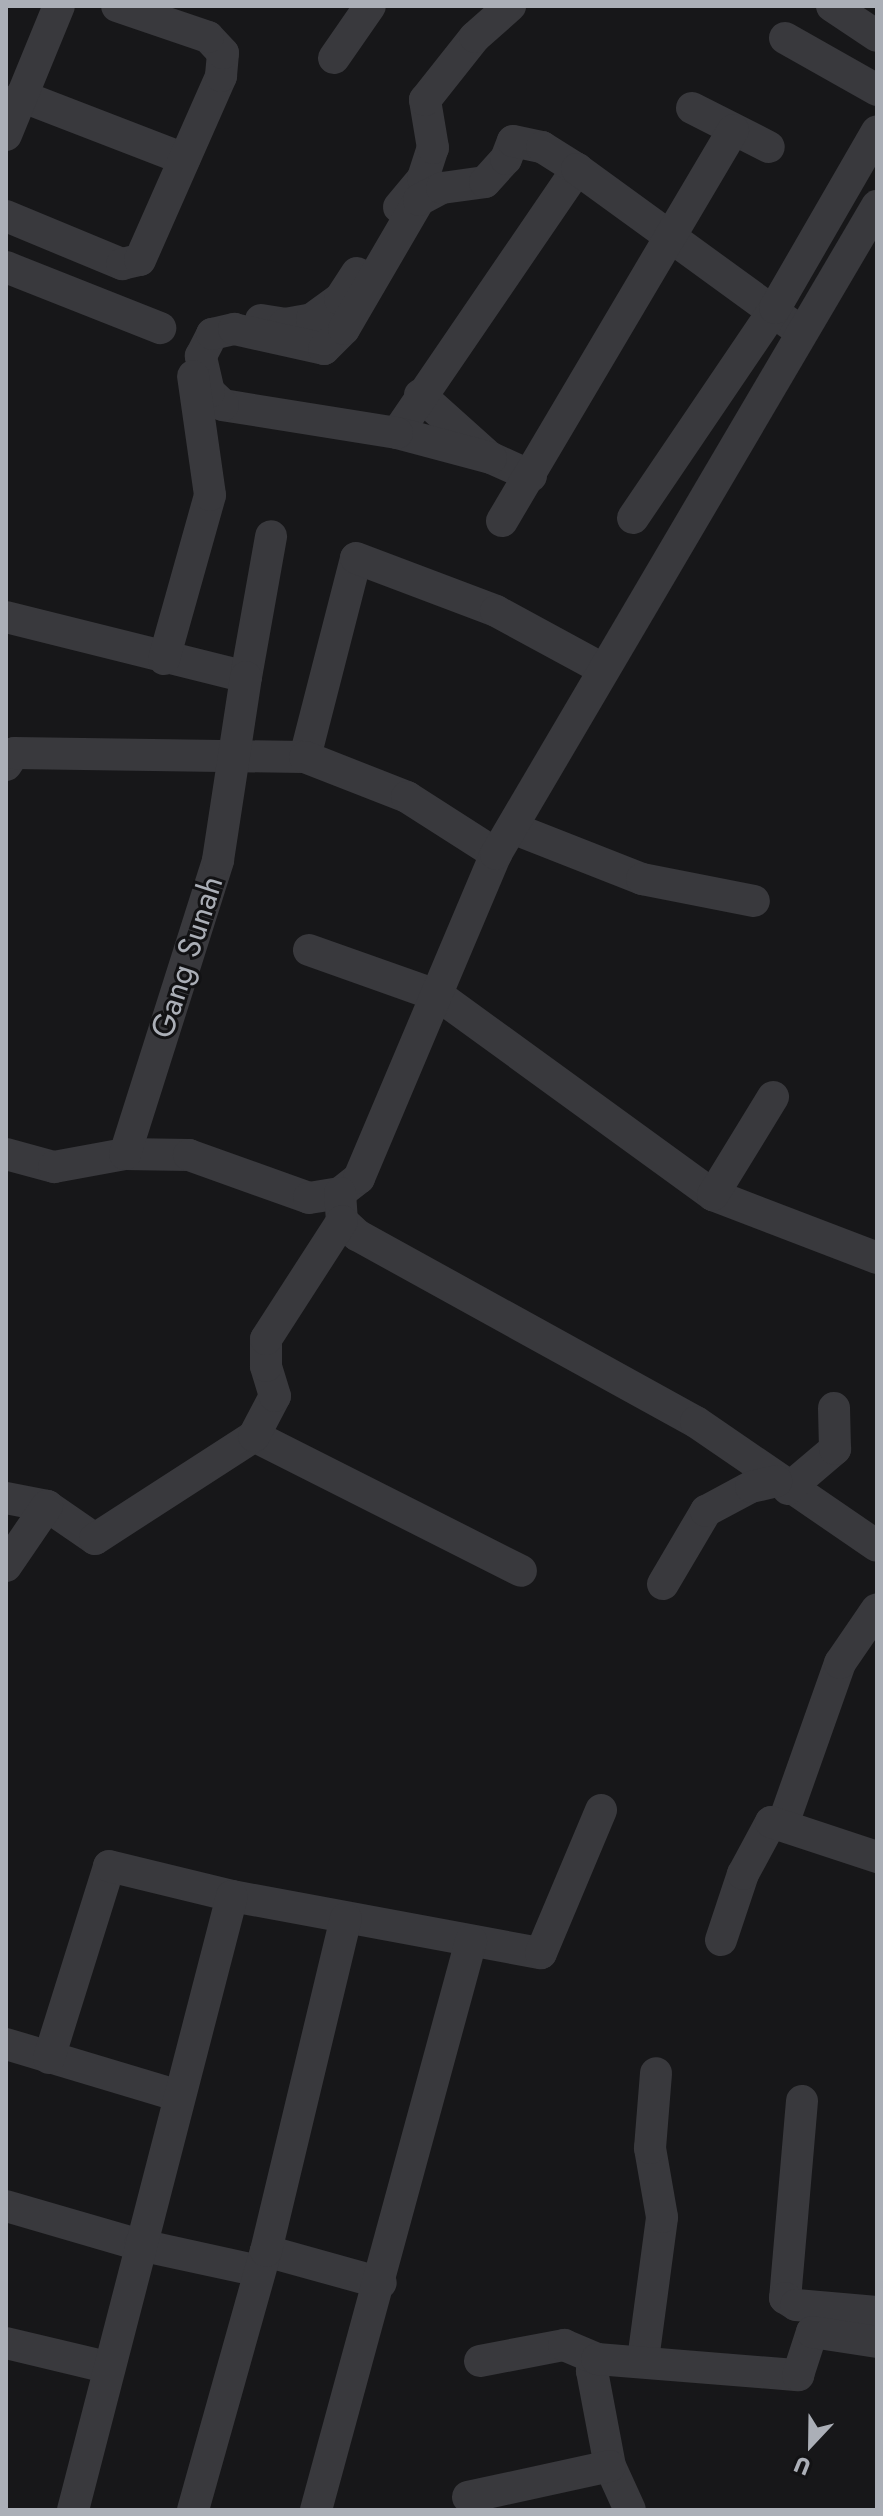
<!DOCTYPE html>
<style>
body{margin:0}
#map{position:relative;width:883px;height:2516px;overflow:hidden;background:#171719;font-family:Jost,sans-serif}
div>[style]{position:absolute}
.minor>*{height:32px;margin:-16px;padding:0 16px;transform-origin:16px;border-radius:16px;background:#39393d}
span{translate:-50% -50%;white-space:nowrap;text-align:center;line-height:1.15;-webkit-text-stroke:6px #121214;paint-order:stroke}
.street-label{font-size:32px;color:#abafb7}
.frame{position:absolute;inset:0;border:8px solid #abafb7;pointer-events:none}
.north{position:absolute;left:771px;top:2404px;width:80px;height:80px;-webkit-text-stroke:6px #121214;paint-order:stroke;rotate:202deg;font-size:22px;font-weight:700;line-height:32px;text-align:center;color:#abafb7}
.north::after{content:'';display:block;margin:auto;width:28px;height:36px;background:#abafb7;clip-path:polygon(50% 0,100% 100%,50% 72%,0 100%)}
</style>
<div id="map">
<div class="minor">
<div style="left:832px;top:6px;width:54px;rotate:33.7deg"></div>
<div style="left:785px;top:38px;width:106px;rotate:29.5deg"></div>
<div style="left:334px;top:58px;width:63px;rotate:-55.3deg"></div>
<div style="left:21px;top:96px;width:175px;rotate:21.1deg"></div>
<div style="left:692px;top:108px;width:86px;rotate:26.9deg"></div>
<div style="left:6px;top:135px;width:139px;rotate:-67.7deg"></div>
<div style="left:399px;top:207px;width:38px;rotate:-50deg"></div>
<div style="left:423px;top:178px;width:32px;rotate:-72deg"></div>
<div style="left:433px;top:148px;width:49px;rotate:-99.5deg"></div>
<div style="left:425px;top:100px;width:80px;rotate:-51.6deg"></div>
<div style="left:475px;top:37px;width:47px;rotate:-41.5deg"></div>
<div style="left:6px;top:216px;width:126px;rotate:22.5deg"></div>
<div style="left:122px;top:264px;width:18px;rotate:-13deg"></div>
<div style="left:140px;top:260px;width:201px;rotate:-66.2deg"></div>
<div style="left:221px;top:76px;width:23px;rotate:-85deg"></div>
<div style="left:223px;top:53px;width:22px;rotate:-133deg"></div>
<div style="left:208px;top:37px;width:96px;rotate:-161.2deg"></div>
<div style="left:6px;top:267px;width:166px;rotate:21.6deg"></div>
<div style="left:261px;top:320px;width:24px;rotate:9deg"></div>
<div style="left:285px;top:324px;width:27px;rotate:-10deg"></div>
<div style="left:312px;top:319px;width:34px;rotate:-36deg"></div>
<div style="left:340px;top:299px;width:31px;rotate:-57deg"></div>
<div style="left:420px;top:395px;width:89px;rotate:41.8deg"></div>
<div style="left:397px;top:433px;width:320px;rotate:-55.7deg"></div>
<div style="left:531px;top:476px;width:44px;rotate:-155.8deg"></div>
<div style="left:491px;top:458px;width:97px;rotate:-165.1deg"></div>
<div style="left:397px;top:433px;width:176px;rotate:-170.9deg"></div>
<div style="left:223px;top:405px;width:19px;rotate:-137deg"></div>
<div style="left:209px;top:392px;width:37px;rotate:-103deg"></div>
<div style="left:201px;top:356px;width:25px;rotate:-63deg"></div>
<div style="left:212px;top:334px;width:23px;rotate:-13deg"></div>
<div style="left:234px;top:329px;width:92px;rotate:12.5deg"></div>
<div style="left:324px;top:349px;width:28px;rotate:-45deg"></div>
<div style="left:344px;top:329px;width:149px;rotate:-59.8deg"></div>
<div style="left:419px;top:200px;width:26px;rotate:-28deg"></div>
<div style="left:442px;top:188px;width:43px;rotate:-7.9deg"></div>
<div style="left:485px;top:182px;width:31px;rotate:-48deg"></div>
<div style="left:506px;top:159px;width:19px;rotate:-69deg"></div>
<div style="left:513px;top:141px;width:30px;rotate:12deg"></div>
<div style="left:542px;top:147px;width:41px;rotate:32.2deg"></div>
<div style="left:577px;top:169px;width:276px;rotate:36deg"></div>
<div style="left:633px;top:518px;width:254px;rotate:-55.9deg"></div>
<div style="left:775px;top:308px;width:204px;rotate:-60deg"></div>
<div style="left:502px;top:521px;width:454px;rotate:-59.4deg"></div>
<div style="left:6px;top:617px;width:247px;rotate:14deg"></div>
<div style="left:246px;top:677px;width:143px;rotate:-79.9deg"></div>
<div style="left:164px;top:659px;width:170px;rotate:-74.3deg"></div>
<div style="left:210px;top:495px;width:120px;rotate:-98.1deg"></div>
<div style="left:305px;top:757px;width:205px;rotate:-75.6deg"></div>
<div style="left:356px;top:558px;width:150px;rotate:20.7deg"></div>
<div style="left:496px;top:611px;width:119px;rotate:28.5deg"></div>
<div style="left:6px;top:765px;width:14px;rotate:-56deg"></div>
<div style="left:14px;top:753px;width:291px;rotate:0.8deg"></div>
<div style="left:305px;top:757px;width:110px;rotate:21.4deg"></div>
<div style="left:407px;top:797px;width:106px;rotate:32.6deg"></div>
<div style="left:512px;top:828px;width:140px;rotate:21.4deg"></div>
<div style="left:642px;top:879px;width:114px;rotate:11.1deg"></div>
<div style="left:309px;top:950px;width:138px;rotate:19.5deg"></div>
<div style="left:439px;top:996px;width:339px;rotate:36deg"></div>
<div style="left:713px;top:1195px;width:176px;rotate:21deg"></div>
<div style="left:6px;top:1154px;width:50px;rotate:15.2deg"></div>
<div style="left:54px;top:1167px;width:72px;rotate:-10.4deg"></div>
<div style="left:125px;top:1154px;width:64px;rotate:0.9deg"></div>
<div style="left:189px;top:1155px;width:127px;rotate:19.7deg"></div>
<div style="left:309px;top:1198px;width:31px;rotate:-9deg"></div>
<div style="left:340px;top:1193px;width:24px;rotate:-38deg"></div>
<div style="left:359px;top:1178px;width:352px;rotate:-67.1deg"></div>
<div style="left:496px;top:854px;width:752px;rotate:-59.55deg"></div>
<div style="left:125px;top:1154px;width:308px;rotate:-72.4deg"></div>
<div style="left:218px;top:860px;width:185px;rotate:-81.3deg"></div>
<div style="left:340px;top:1193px;width:28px;rotate:86deg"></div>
<div style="left:342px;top:1221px;width:21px;rotate:43deg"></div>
<div style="left:357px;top:1235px;width:387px;rotate:28.9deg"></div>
<div style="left:696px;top:1422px;width:219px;rotate:34.4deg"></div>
<div style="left:713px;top:1195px;width:115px;rotate:-58.5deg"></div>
<div style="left:254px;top:1436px;width:299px;rotate:26.8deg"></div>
<div style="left:788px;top:1489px;width:62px;rotate:-40.4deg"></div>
<div style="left:835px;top:1449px;width:41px;rotate:-91.4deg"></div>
<div style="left:6px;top:1498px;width:42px;rotate:11deg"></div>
<div style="left:47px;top:1506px;width:58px;rotate:34.5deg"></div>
<div style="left:95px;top:1539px;width:189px;rotate:-32.9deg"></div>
<div style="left:254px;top:1436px;width:45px;rotate:-62.3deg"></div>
<div style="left:275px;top:1396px;width:31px;rotate:-107deg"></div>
<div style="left:266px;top:1366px;width:27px;rotate:-90deg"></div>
<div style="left:266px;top:1339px;width:140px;rotate:-57.2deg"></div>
<div style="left:6px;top:1566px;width:73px;rotate:-55.7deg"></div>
<div style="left:663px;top:1584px;width:85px;rotate:-59.5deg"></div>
<div style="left:706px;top:1511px;width:51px;rotate:-28.1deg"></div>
<div style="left:751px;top:1487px;width:26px;rotate:-13deg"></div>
<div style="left:783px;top:1824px;width:171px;rotate:-70.5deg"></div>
<div style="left:840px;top:1663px;width:65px;rotate:-55.6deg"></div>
<div style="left:721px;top:1940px;width:70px;rotate:-71.6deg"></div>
<div style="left:743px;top:1874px;width:59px;rotate:-61.7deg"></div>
<div style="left:771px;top:1822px;width:112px;rotate:18.3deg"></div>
<div style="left:6px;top:2044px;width:181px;rotate:16.7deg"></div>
<div style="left:49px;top:2058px;width:201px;rotate:-72.6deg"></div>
<div style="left:109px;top:1866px;width:127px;rotate:13.7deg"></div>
<div style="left:232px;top:1896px;width:314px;rotate:10.5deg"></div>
<div style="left:541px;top:1953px;width:155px;rotate:-67.2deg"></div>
<div style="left:802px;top:2101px;width:198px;rotate:94.9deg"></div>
<div style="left:785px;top:2298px;width:13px;rotate:32deg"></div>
<div style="left:796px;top:2305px;width:81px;rotate:4.9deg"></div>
<div style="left:6px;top:2206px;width:140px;rotate:16.2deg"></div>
<div style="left:140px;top:2245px;width:122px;rotate:12.3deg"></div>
<div style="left:266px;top:2251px;width:119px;rotate:15.5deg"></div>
<div style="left:6px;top:2343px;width:104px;rotate:13.4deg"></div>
<div style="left:597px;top:2359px;width:13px;rotate:113deg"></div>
<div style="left:592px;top:2371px;width:97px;rotate:79.3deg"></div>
<div style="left:610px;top:2466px;width:48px;rotate:65.6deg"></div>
<div style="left:643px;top:2360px;width:144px;rotate:-82.4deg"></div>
<div style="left:662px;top:2217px;width:70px;rotate:-99.9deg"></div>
<div style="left:650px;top:2148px;width:75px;rotate:-85.4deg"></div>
<div style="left:480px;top:2361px;width:86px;rotate:-10.8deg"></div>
<div style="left:564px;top:2345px;width:36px;rotate:23deg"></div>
<div style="left:597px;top:2359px;width:202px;rotate:4.6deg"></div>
<div style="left:798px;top:2375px;width:45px;rotate:-72deg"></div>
<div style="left:812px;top:2332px;width:66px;rotate:8.7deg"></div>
<div style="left:468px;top:2497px;width:145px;rotate:-12.3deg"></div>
<div style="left:73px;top:2510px;width:634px;rotate:-75.48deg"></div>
<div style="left:193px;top:2510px;width:269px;rotate:-74.3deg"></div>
<div style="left:266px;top:2251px;width:342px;rotate:-76.5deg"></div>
<div style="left:316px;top:2510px;width:590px;rotate:-74.76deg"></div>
</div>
<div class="street-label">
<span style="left:187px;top:957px;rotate:-72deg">Gang Sunah</span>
</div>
<div class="frame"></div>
<div class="north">U</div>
</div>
